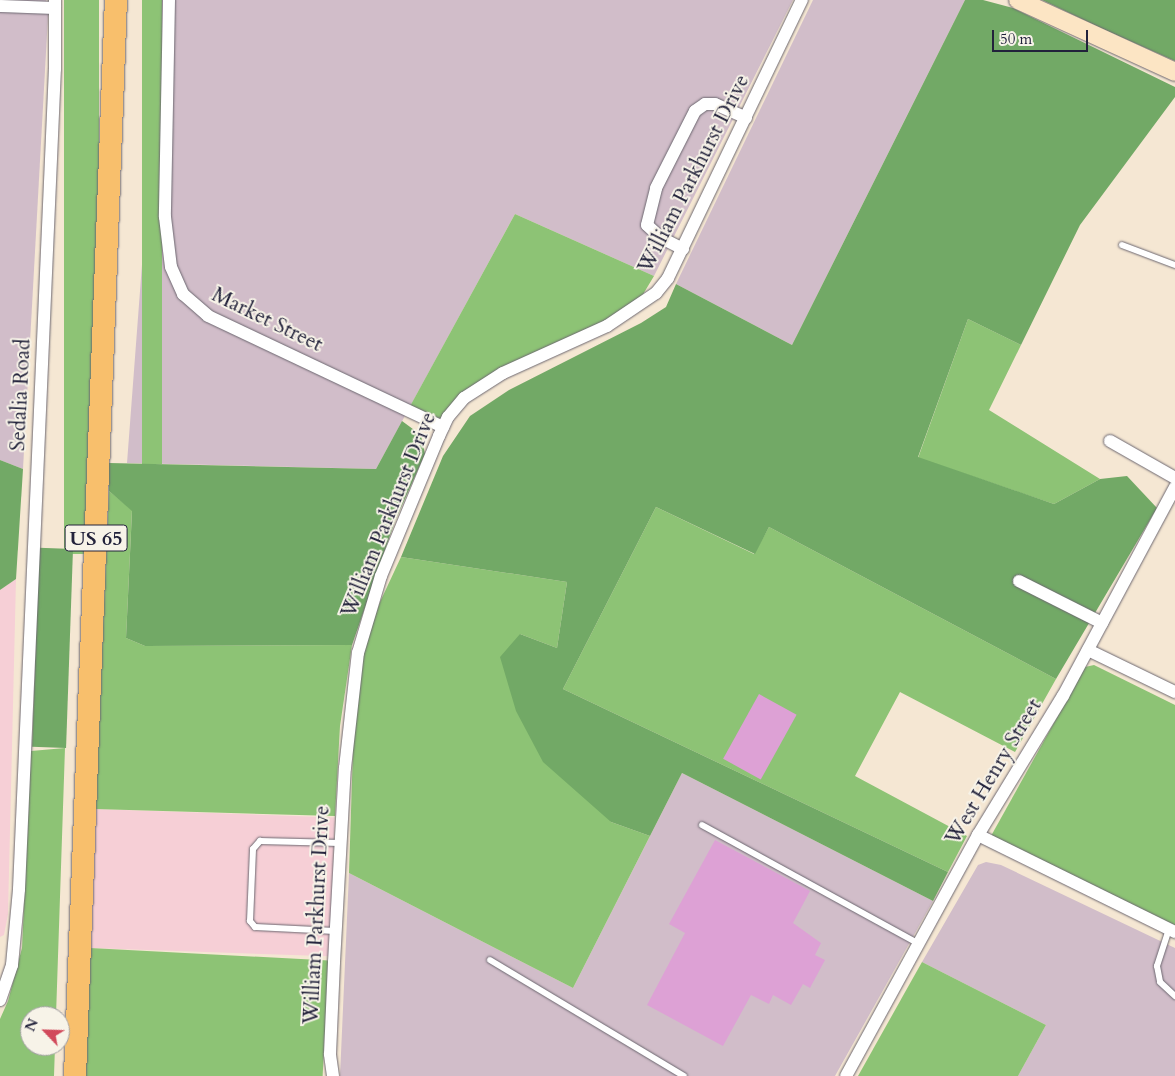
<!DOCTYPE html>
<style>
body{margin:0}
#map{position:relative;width:1175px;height:1076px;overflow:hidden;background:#f5e7d3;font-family:Cardo,serif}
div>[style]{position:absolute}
.built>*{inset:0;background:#f6cfd6;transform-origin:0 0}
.industrial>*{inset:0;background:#d1bdc9}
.green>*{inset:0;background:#8dc375;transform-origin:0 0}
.forest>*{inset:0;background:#72a966;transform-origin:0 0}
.building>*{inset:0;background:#dda1d5;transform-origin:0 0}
.roads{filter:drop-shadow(0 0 1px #6c6770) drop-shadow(0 0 1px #6c6770)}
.lane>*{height:6px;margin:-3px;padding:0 3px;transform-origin:3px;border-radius:3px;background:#fff}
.street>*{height:12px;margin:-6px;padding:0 6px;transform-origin:6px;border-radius:6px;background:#fff}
.secondary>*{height:18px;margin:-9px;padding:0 9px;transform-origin:9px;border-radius:9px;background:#fce5c4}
.highway>*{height:22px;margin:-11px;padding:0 11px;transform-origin:11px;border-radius:11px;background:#f8bf6c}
span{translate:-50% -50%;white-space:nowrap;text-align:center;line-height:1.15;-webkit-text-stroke:4px #f7f3e8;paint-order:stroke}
.shield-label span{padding:1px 4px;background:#f7f3e8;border:1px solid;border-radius:4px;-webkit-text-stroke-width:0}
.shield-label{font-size:20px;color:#22223b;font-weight:700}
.street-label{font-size:21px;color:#22223b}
.north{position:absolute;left:20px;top:1006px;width:50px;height:50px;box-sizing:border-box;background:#f7f3e8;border:1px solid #a29fa3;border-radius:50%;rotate:294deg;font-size:14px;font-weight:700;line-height:20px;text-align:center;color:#22223b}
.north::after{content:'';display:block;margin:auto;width:18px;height:22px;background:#d1495b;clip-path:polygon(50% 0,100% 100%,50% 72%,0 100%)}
.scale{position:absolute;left:992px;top:30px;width:96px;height:22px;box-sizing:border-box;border:2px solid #22223b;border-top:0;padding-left:6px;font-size:15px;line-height:18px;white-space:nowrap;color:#22223b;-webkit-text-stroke:4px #f7f3e8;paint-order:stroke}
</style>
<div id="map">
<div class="built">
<div style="clip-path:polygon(16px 579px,8px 914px,4px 935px,0 937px,0 590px)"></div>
<div style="left:95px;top:809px;width:240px;height:139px;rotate:2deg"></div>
</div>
<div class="industrial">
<div style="clip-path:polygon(0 0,46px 0,48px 16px,23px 469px,0 460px)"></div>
<div style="clip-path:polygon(162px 0,793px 0,654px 276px,515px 214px,376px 469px,127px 463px)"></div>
<div style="clip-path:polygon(813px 0,965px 0,792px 345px,676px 284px)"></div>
<div style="clip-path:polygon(682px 773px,933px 901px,835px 1076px,340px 1076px,349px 873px,573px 988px)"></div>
<div style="clip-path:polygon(986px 862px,1001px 865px,1175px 948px,1175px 1076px,1018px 1076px,1046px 1025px,922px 962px,978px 865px)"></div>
</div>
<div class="green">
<div style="left:64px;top:0;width:35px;height:554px"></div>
<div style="left:142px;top:0;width:20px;height:464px"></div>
<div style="clip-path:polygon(515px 214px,654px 276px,642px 296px,619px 316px,513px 364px,446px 418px,428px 419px,408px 410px)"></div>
<div style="clip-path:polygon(968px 319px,1021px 345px,989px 410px,1100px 479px,1054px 504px,918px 458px)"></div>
<div style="clip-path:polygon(109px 491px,132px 510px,126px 638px,145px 646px,352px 645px,340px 726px,335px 816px,95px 809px)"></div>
<div style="clip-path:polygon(656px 507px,754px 554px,769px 527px,1056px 679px,1015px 752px,900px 692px,855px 776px,967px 836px,948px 872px,563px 689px)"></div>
<div style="clip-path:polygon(401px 557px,567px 582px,557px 648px,520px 634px,611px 822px,650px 836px,573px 988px,349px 873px,354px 719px,362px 654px,380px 602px)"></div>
<div style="clip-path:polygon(1094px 665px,1175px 705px,1175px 933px,991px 836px,1085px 667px)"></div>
<div style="clip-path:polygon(65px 748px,56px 1016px,30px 1016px,30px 1046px,55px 1046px,54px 1076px,0 1076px,0 1019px,8px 1001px,22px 948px,31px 751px)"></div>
<div style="left:90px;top:948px;width:239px;height:128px;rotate:3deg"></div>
<div style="clip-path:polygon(922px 962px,1046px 1025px,1018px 1076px,858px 1076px)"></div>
</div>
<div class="forest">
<div style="clip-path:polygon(965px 0,983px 0,1013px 8px,1175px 87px,1175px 97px,1080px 225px,1021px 345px,968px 319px,918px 457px,1054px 504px,1100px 479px,1127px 476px,1157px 508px,1056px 679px,769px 527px,755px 554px,656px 507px,563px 689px,948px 872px,933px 901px,682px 773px,650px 836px,611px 822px,543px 762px,516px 711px,500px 657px,520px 634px,557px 648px,567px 582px,401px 557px,443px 456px,470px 416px,509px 390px,641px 323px,666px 307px,676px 284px,792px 345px)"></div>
<div style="clip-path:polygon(1042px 0,1175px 0,1175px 61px,1103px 29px)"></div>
<div style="clip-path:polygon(402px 421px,421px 435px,425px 454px,395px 521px,352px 645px,145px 646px,126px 638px,132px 511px,109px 491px,109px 463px,376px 469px)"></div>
<div style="clip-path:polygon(0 460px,23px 469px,16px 579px,0 590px)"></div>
<div style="left:73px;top:549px;width:199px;height:34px;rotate:92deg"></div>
</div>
<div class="building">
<div style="left:759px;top:694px;width:43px;height:74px;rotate:29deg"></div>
<div style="clip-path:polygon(715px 840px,810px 891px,793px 923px,821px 943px,815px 955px,825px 960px,810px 988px,803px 984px,791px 1005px,773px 995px,769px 1004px,751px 995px,723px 1046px,647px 1005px,685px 933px,669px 924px)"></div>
</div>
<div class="roads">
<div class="lane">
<div style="left:1122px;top:245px;width:57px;rotate:20.7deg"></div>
<div style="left:702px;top:825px;width:247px;rotate:28.7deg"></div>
<div style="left:1169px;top:929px;width:39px;rotate:108deg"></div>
<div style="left:1157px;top:966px;width:16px;rotate:79deg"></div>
<div style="left:1160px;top:982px;width:21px;rotate:43deg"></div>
<div style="left:335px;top:931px;width:80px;rotate:-177.1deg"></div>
<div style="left:255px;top:927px;width:8px;rotate:-130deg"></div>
<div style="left:250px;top:921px;width:72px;rotate:-87.6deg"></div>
<div style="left:253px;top:849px;width:11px;rotate:-49deg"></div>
<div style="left:260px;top:841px;width:80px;rotate:1.4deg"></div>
<div style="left:490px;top:960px;width:226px;rotate:30.9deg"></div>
</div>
<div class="street">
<div style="left:169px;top:0;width:217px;rotate:91.1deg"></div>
<div style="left:165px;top:217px;width:50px;rotate:83.2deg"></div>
<div style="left:171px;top:267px;width:30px;rotate:66deg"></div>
<div style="left:183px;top:294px;width:33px;rotate:41deg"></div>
<div style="left:208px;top:316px;width:260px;rotate:25.3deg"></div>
<div style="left:0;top:6px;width:55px;rotate:2.1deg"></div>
<div style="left:683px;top:249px;width:25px;rotate:-153deg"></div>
<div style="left:661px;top:238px;width:19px;rotate:-137deg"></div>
<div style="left:647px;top:225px;width:38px;rotate:-76deg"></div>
<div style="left:656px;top:188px;width:86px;rotate:-63.1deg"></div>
<div style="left:695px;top:111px;width:12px;rotate:-35deg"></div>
<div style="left:705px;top:104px;width:10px"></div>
<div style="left:715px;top:104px;width:34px;rotate:24deg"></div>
<div style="left:1110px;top:441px;width:75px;rotate:29.6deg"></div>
<div style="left:1019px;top:581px;width:93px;rotate:26.8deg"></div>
<div style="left:1088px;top:650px;width:97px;rotate:25.8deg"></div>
<div style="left:978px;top:835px;width:220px;rotate:26.2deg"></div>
<div style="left:0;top:1000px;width:37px;rotate:-71deg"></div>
<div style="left:12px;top:965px;width:76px;rotate:-84.7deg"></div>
<div style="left:19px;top:889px;width:821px;rotate:-87.49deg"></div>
<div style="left:55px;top:69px;width:69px;rotate:-90deg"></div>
<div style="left:333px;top:1076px;width:22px;rotate:-98deg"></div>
<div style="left:330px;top:1054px;width:92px;rotate:-87.5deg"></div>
<div style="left:334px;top:962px;width:194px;rotate:-86.8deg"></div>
<div style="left:345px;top:768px;width:116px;rotate:-83.6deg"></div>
<div style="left:358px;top:653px;width:80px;rotate:-73.4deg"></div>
<div style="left:381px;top:576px;width:152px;rotate:-67.5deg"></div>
<div style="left:439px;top:436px;width:21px;rotate:-65deg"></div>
<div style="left:448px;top:417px;width:25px;rotate:-50deg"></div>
<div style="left:464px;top:398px;width:46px;rotate:-32.7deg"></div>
<div style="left:503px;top:373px;width:114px;rotate:-24.3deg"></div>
<div style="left:607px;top:326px;width:59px;rotate:-34deg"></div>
<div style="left:656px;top:293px;width:19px;rotate:-51deg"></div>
<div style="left:668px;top:278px;width:309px;rotate:-64.3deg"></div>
<div style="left:846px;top:1076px;width:275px;rotate:-61.3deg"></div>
<div style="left:978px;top:835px;width:163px;rotate:-58.6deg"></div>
<div style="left:1063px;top:696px;width:237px;rotate:-61.8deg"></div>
</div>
<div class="secondary">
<div style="left:1018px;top:0;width:173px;rotate:24.6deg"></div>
</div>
<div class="highway">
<div style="left:75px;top:1076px;width:1077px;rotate:-87.82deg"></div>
</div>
</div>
<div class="shield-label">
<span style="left:96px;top:538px">US 65</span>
</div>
<div class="street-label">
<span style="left:694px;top:174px;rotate:-63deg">William Parkhurst Drive</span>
<span style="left:267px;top:320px;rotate:26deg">Market Street</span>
<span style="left:21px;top:395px;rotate:-87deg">Sedalia Road</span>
<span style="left:389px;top:515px;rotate:-68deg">William Parkhurst Drive</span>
<span style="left:994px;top:772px;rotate:-59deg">West Henry Street</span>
<span style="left:317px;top:915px;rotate:-87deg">William Parkhurst Drive</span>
</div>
<div class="north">N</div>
<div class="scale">50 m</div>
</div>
